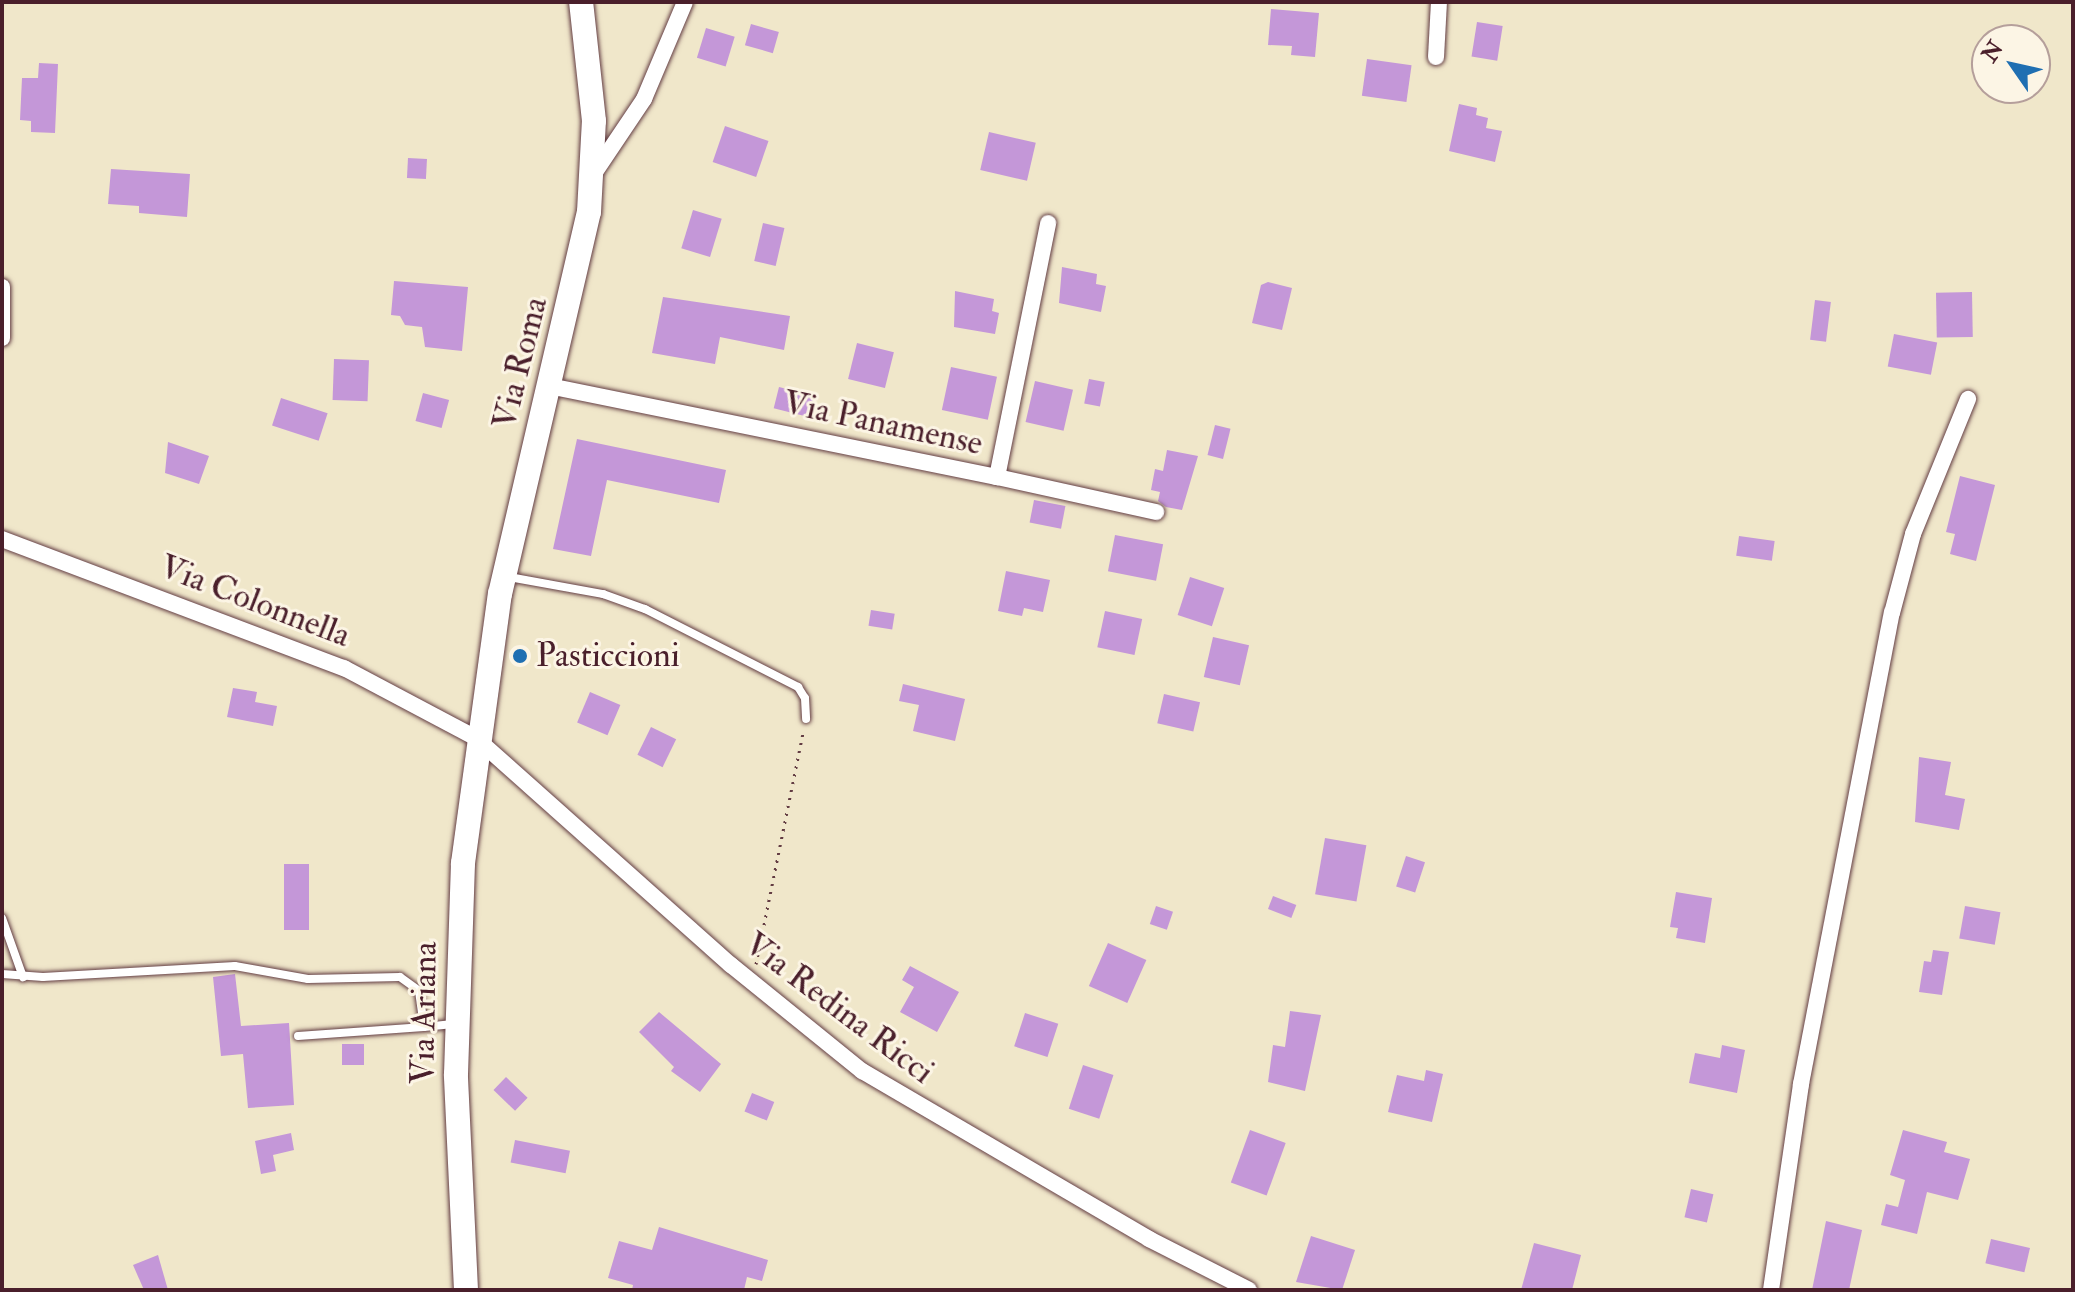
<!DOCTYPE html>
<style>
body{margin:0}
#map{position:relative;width:2075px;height:1292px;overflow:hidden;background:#f0e7ca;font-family:"IM FELL Double Pica",serif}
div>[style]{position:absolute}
.building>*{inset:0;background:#c497d8;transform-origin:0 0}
.path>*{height:3px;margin-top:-1.5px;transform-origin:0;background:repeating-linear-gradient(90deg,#633d43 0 2px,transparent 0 8px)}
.roads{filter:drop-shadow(0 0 2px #633d43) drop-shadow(0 0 2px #633d43)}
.service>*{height:8px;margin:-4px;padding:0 4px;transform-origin:4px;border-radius:4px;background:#fff}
.minor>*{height:16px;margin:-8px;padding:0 8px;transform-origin:8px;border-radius:8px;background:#fff}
.secondary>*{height:24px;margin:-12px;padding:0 12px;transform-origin:12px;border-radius:12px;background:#fff}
.dots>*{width:22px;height:22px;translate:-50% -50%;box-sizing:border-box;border:4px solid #fcf5e5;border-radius:50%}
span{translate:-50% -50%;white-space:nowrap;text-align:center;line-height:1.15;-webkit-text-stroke:6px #fcf5e5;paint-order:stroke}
.street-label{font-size:34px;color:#4a1f2b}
.poi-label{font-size:34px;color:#4a1f2b}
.left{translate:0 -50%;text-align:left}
.frame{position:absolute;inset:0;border:4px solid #4a1f2b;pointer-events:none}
.north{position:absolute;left:1971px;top:24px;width:80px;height:80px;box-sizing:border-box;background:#fcf5e5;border:2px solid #b59f9b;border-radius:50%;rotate:304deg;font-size:22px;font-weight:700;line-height:32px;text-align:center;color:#4a1f2b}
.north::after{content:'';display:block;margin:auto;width:28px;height:36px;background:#1f6fb2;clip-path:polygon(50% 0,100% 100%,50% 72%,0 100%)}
</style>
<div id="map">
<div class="building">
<div style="clip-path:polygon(1271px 9px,1319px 13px,1315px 57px,1291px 55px,1292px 46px,1268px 45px)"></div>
<div style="left:1477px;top:22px;width:26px;height:35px;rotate:9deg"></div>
<div style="left:751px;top:24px;width:29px;height:22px;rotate:16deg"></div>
<div style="left:706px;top:28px;width:30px;height:31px;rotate:17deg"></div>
<div style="left:1367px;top:59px;width:45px;height:37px;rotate:8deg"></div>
<div style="clip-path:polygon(39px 63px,58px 64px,55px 133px,31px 132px,31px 121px,20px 120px,22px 78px,38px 78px)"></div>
<div style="clip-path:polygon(1459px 104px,1477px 108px,1476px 115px,1488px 118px,1486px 128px,1502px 131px,1495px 162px,1449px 151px)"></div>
<div style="left:725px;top:126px;width:46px;height:38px;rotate:19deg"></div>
<div style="left:989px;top:132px;width:48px;height:39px;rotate:13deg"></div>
<div style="left:408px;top:158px;width:19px;height:20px;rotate:3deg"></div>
<div style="clip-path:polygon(111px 169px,190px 174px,187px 217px,139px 213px,139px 206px,108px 204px)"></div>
<div style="left:693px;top:210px;width:30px;height:40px;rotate:17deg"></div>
<div style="left:763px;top:223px;width:22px;height:39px;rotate:13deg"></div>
<div style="clip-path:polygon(1062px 267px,1097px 274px,1096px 284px,1106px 286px,1101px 312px,1059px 303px)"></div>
<div style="clip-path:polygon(394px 281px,468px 287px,462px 351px,425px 347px,422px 327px,405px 325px,400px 316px,391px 315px)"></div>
<div style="clip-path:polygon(1268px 282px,1292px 288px,1282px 330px,1252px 323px,1261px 285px)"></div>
<div style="clip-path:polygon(955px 291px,994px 299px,992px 311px,999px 313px,995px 334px,954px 327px)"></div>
<div style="left:1972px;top:292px;width:45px;height:36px;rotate:89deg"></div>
<div style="clip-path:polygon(663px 297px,790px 316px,784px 350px,720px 337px,715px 364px,652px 353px)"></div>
<div style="left:1815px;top:300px;width:16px;height:40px;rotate:7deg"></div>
<div style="left:1894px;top:334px;width:44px;height:33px;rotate:11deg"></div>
<div style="left:857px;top:343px;width:38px;height:37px;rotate:14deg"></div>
<div style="left:334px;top:359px;width:35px;height:41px;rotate:2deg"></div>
<div style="left:951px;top:367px;width:47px;height:44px;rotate:12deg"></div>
<div style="left:1089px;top:379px;width:16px;height:25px;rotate:11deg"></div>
<div style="left:1035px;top:381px;width:39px;height:42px;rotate:13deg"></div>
<div style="left:779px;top:387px;width:37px;height:22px;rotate:14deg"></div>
<div style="left:423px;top:393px;width:27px;height:29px;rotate:15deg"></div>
<div style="left:281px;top:398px;width:49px;height:29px;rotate:18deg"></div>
<div style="left:1215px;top:425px;width:16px;height:31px;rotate:14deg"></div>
<div style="clip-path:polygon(577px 439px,726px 470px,719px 503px,607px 480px,591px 556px,553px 549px)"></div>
<div style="clip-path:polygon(168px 442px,209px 456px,199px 484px,165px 473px)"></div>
<div style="clip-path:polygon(1167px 450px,1198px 456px,1182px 510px,1166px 507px,1158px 501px,1160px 492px,1151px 490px,1155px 469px,1163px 471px)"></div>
<div style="clip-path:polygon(1960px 476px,1995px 485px,1976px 561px,1950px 554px,1955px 534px,1946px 532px)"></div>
<div style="left:1034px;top:500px;width:32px;height:23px;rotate:11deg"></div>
<div style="left:1115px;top:535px;width:49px;height:37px;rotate:11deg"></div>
<div style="left:1739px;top:536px;width:36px;height:20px;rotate:8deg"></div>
<div style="clip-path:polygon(1006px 571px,1050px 580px,1043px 612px,1024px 608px,1022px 616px,998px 611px)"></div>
<div style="left:1190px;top:577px;width:36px;height:40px;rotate:18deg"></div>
<div style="left:871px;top:610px;width:24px;height:16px;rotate:9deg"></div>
<div style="left:1105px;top:611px;width:38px;height:37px;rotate:12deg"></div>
<div style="left:1213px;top:637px;width:37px;height:41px;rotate:13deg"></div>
<div style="clip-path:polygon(903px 684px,965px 699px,955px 741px,913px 731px,919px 705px,899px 701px)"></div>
<div style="clip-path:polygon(233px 688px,257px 692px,255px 702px,277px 706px,273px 726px,227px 717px)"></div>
<div style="left:590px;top:692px;width:33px;height:33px;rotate:23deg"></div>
<div style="left:1164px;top:694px;width:37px;height:30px;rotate:13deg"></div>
<div style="left:651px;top:727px;width:28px;height:31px;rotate:26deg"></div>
<div style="clip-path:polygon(1919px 757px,1951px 762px,1945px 795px,1965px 799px,1959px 830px,1915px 822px)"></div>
<div style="left:1325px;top:838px;width:42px;height:57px;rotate:10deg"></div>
<div style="left:1406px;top:856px;width:20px;height:32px;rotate:18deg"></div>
<div style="left:309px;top:864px;width:66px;height:25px;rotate:90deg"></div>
<div style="clip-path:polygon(1676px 892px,1712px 898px,1705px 943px,1676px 938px,1678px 928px,1670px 927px)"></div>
<div style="left:1273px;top:896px;width:25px;height:14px;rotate:21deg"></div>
<div style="left:1156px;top:906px;width:18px;height:19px;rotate:19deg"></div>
<div style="left:1965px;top:906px;width:36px;height:33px;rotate:10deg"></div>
<div style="left:1108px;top:943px;width:42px;height:47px;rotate:24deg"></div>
<div style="clip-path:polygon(1933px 950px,1949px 952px,1942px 995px,1919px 992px,1924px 961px,1931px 962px)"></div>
<div style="clip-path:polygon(910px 966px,959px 992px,937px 1032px,900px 1012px,914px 987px,902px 980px)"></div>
<div style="clip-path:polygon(235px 974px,241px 1026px,289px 1023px,294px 1105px,248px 1108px,243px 1054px,221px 1056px,213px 977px)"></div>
<div style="clip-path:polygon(1290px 1011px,1321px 1015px,1305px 1091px,1268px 1082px,1273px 1045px,1285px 1047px)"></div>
<div style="clip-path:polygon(659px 1012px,721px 1064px,700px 1092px,671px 1071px,674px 1067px,639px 1032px)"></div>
<div style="left:1025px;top:1013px;width:35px;height:35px;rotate:18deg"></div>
<div style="left:342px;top:1044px;width:22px;height:21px"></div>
<div style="clip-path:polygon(1722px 1045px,1745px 1050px,1737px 1093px,1689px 1083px,1695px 1053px,1720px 1058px)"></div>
<div style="left:1083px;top:1065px;width:32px;height:46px;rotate:18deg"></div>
<div style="clip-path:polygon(1426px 1070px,1443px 1074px,1432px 1122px,1388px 1112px,1397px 1075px,1424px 1081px)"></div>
<div style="left:506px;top:1077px;width:30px;height:18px;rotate:44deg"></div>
<div style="left:752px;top:1093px;width:24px;height:20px;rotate:22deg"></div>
<div style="left:1250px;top:1130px;width:38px;height:56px;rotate:20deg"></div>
<div style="clip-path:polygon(1903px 1130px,1947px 1142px,1944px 1152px,1970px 1159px,1958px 1200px,1927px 1192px,1917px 1234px,1881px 1225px,1886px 1204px,1898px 1207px,1905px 1180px,1890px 1175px)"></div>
<div style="clip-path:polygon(291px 1133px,294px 1150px,273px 1155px,276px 1171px,261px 1174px,255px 1141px)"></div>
<div style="left:515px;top:1140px;width:56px;height:23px;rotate:11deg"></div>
<div style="left:1691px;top:1189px;width:23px;height:29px;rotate:13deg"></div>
<div style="clip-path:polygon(1826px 1221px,1862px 1230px,1849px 1290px,1812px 1290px)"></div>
<div style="clip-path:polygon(659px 1227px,768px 1260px,762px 1281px,747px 1277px,744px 1290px,632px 1290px,633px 1285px,608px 1278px,619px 1241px,652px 1250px)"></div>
<div style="clip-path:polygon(1311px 1236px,1355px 1250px,1342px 1290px,1296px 1282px)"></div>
<div style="left:1991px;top:1239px;width:40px;height:25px;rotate:13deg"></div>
<div style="clip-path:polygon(1534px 1243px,1581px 1255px,1572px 1290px,1521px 1290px)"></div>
<div style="clip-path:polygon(158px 1255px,168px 1290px,144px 1290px,133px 1265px)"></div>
</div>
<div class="path">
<div style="left:756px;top:964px;width:237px;rotate:-78.5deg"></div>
</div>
<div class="roads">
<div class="service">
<div style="left:509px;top:577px;width:96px;rotate:10.3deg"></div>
<div style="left:603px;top:594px;width:45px;rotate:19.7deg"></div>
<div style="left:645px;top:609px;width:172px;rotate:27deg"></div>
<div style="left:798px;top:687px;width:13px;rotate:58deg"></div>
<div style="left:805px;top:698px;width:21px;rotate:87deg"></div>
<div style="left:2px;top:918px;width:63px;rotate:70.4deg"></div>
<div style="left:2px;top:974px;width:41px;rotate:4.2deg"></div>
<div style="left:43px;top:977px;width:192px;rotate:-3.3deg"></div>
<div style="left:235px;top:966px;width:74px;rotate:10.1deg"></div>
<div style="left:308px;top:979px;width:92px;rotate:-1.2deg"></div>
<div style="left:400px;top:977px;width:24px;rotate:36deg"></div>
<div style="left:419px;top:991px;width:36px;rotate:82deg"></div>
<div style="left:424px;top:1027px;width:29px;rotate:-6deg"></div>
<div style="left:298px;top:1036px;width:126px;rotate:-4.1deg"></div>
</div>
<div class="minor">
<div style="left:1436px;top:57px;width:55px;rotate:-86.9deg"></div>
<div style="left:593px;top:175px;width:92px;rotate:-56.1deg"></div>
<div style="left:644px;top:99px;width:105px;rotate:-67.1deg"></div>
<div style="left:2px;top:287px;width:51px;rotate:90deg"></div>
<div style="left:549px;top:386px;width:457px;rotate:11.5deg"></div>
<div style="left:997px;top:477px;width:259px;rotate:-78.6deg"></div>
<div style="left:997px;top:477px;width:163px;rotate:12.4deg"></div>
<div style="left:2px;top:539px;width:366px;rotate:20.7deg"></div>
<div style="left:344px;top:668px;width:149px;rotate:27.9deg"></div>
<div style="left:476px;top:738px;width:341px;rotate:41.7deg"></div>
<div style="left:731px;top:965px;width:169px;rotate:39deg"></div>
<div style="left:862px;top:1071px;width:333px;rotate:30.3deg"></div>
<div style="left:1149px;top:1239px;width:112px;rotate:27deg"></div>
<div style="left:1771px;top:1290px;width:208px;rotate:-81.7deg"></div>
<div style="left:1801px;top:1084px;width:480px;rotate:-79.1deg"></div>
<div style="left:1892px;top:613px;width:82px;rotate:-75.1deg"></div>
<div style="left:1913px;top:534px;width:146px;rotate:-67.8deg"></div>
</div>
<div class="secondary">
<div style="left:466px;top:1290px;width:216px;rotate:-92.7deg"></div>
<div style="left:456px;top:1074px;width:211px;rotate:-88.1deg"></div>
<div style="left:463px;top:863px;width:272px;rotate:-82.2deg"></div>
<div style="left:500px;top:594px;width:392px;rotate:-76.9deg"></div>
<div style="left:589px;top:212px;width:91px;rotate:-86.9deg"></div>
<div style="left:594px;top:121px;width:120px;rotate:-96.2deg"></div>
</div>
</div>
<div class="dots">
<div style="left:520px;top:656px;background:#1f6fb2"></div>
</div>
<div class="street-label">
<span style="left:520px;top:363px;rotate:-76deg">Via Roma</span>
<span style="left:883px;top:423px;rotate:12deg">Via Panamense</span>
<span style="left:255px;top:601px;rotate:21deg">Via Colonnella</span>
<span style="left:839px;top:1008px;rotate:37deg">Via Redina Ricci</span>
<span style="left:424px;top:1013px;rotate:-89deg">Via Ariana</span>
</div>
<div class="poi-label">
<span class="left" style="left:536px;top:656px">Pasticcioni</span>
</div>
<div class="frame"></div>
<div class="north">N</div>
</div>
